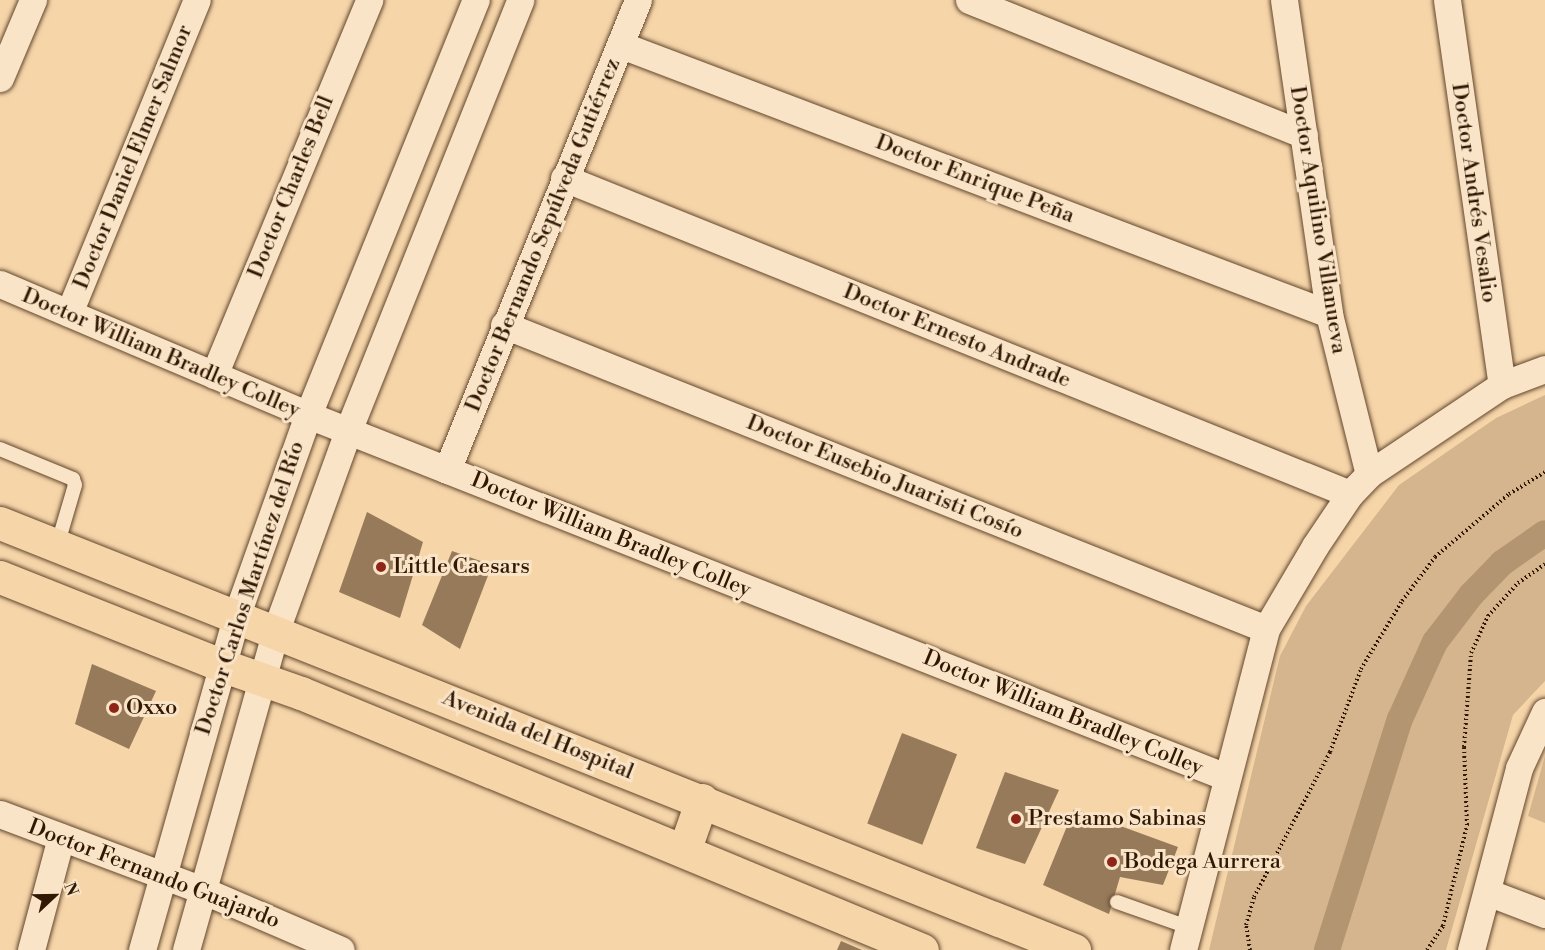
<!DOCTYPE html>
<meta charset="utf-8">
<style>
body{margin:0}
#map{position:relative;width:1545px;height:950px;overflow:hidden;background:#f6d5a9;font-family:"Libre Bodoni",serif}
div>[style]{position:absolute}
.green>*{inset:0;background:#d5b58d}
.canal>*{height:26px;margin:-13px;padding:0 13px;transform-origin:13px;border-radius:13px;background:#b39571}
.building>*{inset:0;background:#977a5a;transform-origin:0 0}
.path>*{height:4px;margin-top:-2px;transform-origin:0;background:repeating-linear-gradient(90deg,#311804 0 1.5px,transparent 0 4.5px)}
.roads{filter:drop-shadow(0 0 2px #62472d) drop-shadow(0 0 2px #62472d)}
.service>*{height:14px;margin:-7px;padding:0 7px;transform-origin:7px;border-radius:7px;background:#f9e4c7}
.minor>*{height:27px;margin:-13.5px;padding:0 13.5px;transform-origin:13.5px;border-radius:13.5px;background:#f9e4c7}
.primary>*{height:33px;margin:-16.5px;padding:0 16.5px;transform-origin:16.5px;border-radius:16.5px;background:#f6d5a9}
.dots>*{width:16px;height:16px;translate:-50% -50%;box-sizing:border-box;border:3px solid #f9e4c7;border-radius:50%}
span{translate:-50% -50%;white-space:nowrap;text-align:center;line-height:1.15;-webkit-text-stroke:6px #f9e4c7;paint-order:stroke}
.street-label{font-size:22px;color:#311804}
.poi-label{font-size:22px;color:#311804}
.left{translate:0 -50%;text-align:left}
.north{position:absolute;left:24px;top:866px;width:60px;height:60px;-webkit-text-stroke:4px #f9e4c7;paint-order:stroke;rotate:68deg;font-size:16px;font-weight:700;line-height:24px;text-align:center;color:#311804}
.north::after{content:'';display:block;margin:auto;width:21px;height:27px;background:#311804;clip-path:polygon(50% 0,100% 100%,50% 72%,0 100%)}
</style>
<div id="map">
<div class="green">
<div style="clip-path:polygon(1545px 395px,1545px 681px,1513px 715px,1446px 950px,1209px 950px,1280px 656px,1306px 606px,1399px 485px,1496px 418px)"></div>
<div style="clip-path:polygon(1545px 756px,1545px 823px,1528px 816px)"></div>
</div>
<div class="canal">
<div style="left:1327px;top:950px;width:242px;rotate:-72.5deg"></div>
<div style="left:1400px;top:719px;width:85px;rotate:-65.6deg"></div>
<div style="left:1435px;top:642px;width:59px;rotate:-52.5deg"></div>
<div style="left:1471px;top:595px;width:45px;rotate:-45.9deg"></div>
<div style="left:1502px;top:563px;width:52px;rotate:-34.9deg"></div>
</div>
<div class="building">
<div style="clip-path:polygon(367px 512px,423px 542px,400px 618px,339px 592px)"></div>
<div style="clip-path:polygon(452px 551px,492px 565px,460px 649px,422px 625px)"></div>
<div style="clip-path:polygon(92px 664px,156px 691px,129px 749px,75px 724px)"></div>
<div style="left:902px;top:733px;width:59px;height:97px;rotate:21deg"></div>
<div style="clip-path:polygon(1005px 772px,1059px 790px,1025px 864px,976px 848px)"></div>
<div style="clip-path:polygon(1074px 809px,1178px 847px,1163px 885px,1120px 877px,1109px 914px,1043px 885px)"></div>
<div style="clip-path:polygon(841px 941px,862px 950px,837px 950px)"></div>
</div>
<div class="path">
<div style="left:1250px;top:950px;width:25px;rotate:-99deg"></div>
<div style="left:1246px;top:925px;width:29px;rotate:-74deg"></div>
<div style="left:1254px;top:897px;width:164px;rotate:-62.3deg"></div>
<div style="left:1330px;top:752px;width:89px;rotate:-69.5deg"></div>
<div style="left:1361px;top:669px;width:79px;rotate:-58.9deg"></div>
<div style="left:1402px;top:601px;width:55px;rotate:-53.1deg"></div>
<div style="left:1435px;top:557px;width:97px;rotate:-40.4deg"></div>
<div style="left:1509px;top:494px;width:42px;rotate:-31.4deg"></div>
<div style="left:1427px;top:950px;width:29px;rotate:-56deg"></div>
<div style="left:1443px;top:926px;width:104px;rotate:-76.6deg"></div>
<div style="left:1467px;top:825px;width:78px;rotate:-92.2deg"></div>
<div style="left:1464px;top:747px;width:94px;rotate:-85.7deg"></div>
<div style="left:1471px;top:653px;width:41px;rotate:-65.3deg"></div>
<div style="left:1488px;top:616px;width:45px;rotate:-47.7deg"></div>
<div style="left:1518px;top:583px;width:33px;rotate:-35deg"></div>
</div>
<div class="roads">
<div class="service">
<div style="left:0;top:449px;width:79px;rotate:22.3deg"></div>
<div style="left:73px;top:479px;width:6px;rotate:72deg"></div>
<div style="left:75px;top:485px;width:64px;rotate:106.4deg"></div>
<div style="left:1117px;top:902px;width:75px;rotate:19.4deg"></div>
</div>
<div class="minor">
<div style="left:969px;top:0;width:361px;rotate:21.9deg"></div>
<div style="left:1284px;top:0;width:317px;rotate:81.8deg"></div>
<div style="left:1329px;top:314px;width:165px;rotate:76deg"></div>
<div style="left:1447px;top:0;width:389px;rotate:81.9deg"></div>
<div style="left:621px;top:45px;width:757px;rotate:20.8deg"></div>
<div style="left:0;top:78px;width:85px;rotate:-67.1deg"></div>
<div style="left:564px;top:178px;width:847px;rotate:21.9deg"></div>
<div style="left:0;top:284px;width:335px;rotate:23deg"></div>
<div style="left:308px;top:415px;width:987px;rotate:21.52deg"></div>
<div style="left:69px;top:313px;width:338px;rotate:-67.8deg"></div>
<div style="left:504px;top:325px;width:820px;rotate:21.75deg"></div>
<div style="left:214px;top:375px;width:406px;rotate:-67.5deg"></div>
<div style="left:447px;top:470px;width:507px;rotate:-67.88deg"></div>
<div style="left:0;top:814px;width:216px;rotate:20.6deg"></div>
<div style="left:202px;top:890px;width:151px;rotate:23.3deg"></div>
<div style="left:1487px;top:892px;width:62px;rotate:20.8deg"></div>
<div style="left:31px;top:950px;width:117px;rotate:-75.1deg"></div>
<div style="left:142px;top:950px;width:346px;rotate:-74.2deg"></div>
<div style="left:236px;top:617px;width:214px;rotate:-70.4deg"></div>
<div style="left:308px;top:415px;width:448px;rotate:-68deg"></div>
<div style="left:186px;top:950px;width:329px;rotate:-74.3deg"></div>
<div style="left:275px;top:633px;width:215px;rotate:-70.1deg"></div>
<div style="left:348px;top:431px;width:464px;rotate:-68.2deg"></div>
<div style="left:1183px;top:950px;width:332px;rotate:-75.5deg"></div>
<div style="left:1266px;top:629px;width:96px;rotate:-59.4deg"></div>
<div style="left:1315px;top:546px;width:63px;rotate:-56.1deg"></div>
<div style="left:1350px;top:494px;width:28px;rotate:-46deg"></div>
<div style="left:1369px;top:474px;width:160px;rotate:-33.8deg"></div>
<div style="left:1502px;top:385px;width:46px;rotate:-20.4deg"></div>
<div style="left:1471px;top:950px;width:188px;rotate:-75.2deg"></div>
<div style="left:1519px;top:768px;width:62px;rotate:-65.1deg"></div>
</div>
<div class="primary">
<div style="left:0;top:523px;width:1156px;rotate:21.68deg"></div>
<div style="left:0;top:577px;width:238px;rotate:21.7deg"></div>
<div style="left:221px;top:665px;width:85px;rotate:19.3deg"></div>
<div style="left:301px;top:693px;width:672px;rotate:22.48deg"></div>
<div style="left:684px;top:851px;width:54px;rotate:-70.6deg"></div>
</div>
</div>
<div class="dots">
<div style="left:381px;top:567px;background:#8f2418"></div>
<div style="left:114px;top:708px;background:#8f2418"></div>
<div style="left:1016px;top:819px;background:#8f2418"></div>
<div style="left:1112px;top:862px;background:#8f2418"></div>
</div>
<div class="street-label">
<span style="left:133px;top:157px;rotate:-68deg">Doctor Daniel Elmer Salmor</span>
<span style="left:975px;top:179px;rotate:21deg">Doctor Enrique Peña</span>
<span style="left:291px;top:187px;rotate:-68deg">Doctor Charles Bell</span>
<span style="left:1474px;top:193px;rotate:82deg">Doctor Andrés Vesalio</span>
<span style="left:1318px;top:220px;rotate:81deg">Doctor Aquilino Villanueva</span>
<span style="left:543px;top:235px;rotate:-68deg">Doctor Bernando Sepúlveda Gutiérrez</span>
<span style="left:957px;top:336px;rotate:22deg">Doctor Ernesto Andrade</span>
<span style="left:161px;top:353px;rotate:23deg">Doctor William Bradley Colley</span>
<span style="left:885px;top:477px;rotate:22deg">Doctor Eusebio Juaristi Cosío</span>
<span style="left:611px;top:535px;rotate:22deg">Doctor William Bradley Colley</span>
<span style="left:250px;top:588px;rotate:-72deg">Doctor Carlos Martínez del Río</span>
<span style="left:1063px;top:713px;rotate:22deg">Doctor William Bradley Colley</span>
<span style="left:538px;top:735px;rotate:22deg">Avenida del Hospital</span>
<span style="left:154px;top:874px;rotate:21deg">Doctor Fernando Guajardo</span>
</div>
<div class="poi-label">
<span class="left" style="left:393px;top:567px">Little Caesars</span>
<span class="left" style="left:126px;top:708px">Oxxo</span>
<span class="left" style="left:1028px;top:819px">Prestamo Sabinas</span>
<span class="left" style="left:1124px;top:862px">Bodega Aurrera</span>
</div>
<div class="north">N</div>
</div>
